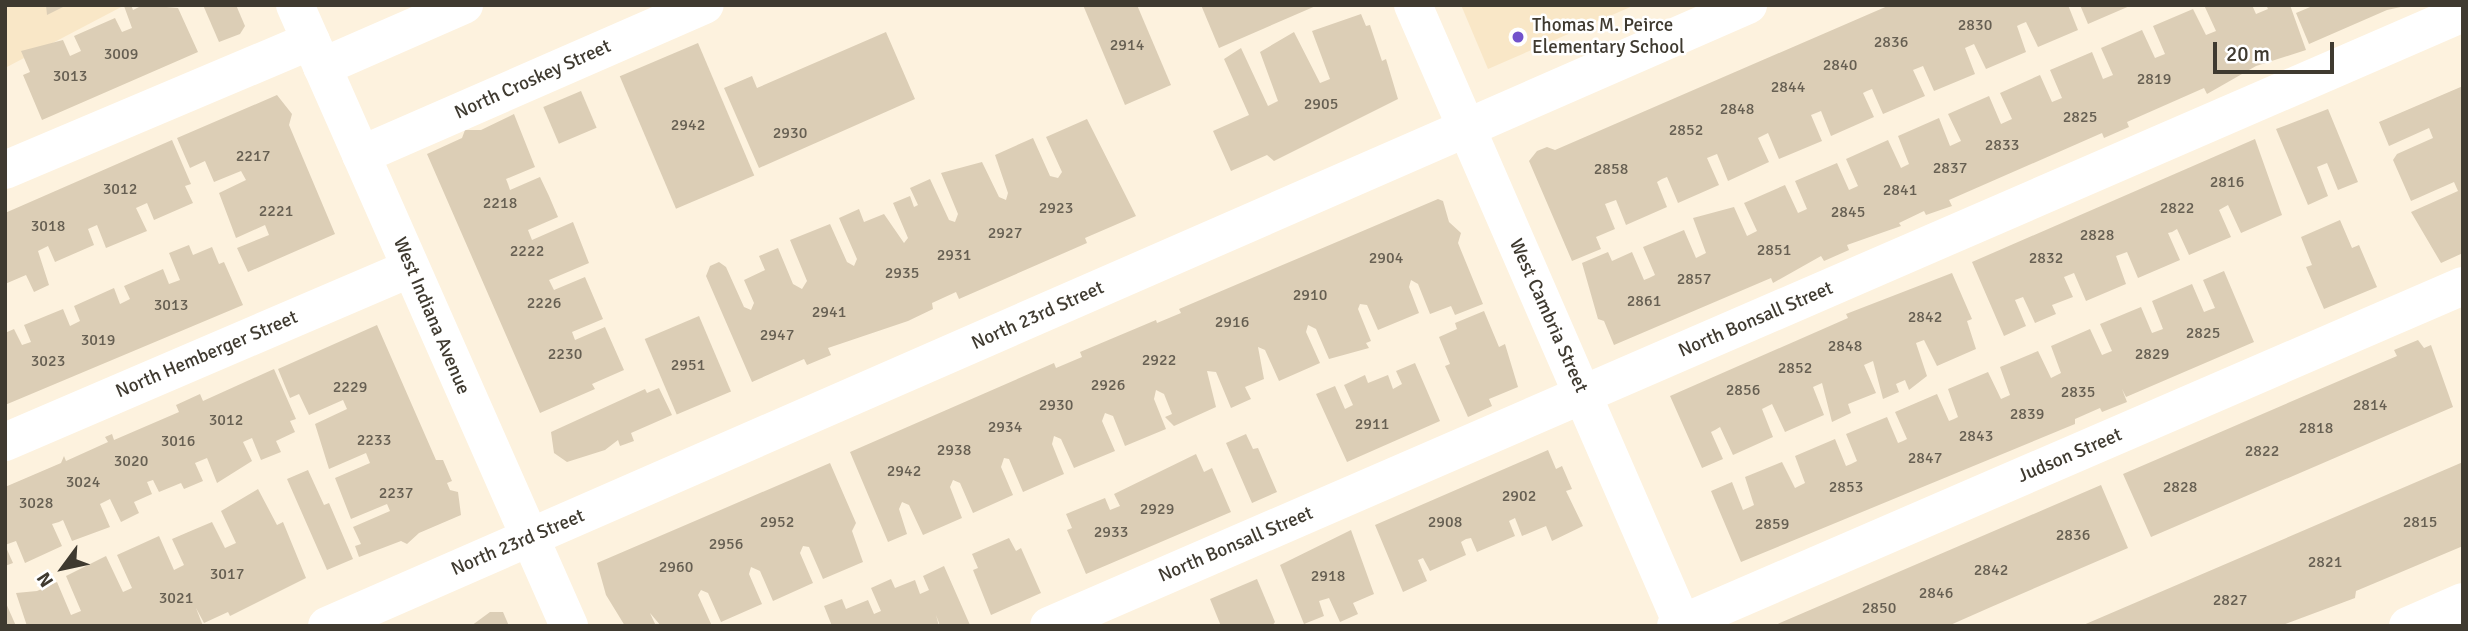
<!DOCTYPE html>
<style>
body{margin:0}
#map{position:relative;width:2468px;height:631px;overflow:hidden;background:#fdf2de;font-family:Signika,sans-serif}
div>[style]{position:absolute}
.built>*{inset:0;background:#f9e7c7}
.building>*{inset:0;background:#dcceb6;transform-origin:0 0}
.minor>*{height:38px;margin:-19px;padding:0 19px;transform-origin:19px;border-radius:19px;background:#fff}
.dots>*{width:19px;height:19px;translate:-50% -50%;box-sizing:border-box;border:4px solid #fff;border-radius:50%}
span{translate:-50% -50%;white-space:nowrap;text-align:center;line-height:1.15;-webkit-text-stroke:5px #fff;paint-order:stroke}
.number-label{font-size:16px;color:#665f52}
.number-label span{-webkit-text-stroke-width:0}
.poi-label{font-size:19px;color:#3f3a30}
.left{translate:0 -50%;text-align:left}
.street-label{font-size:19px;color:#3f3a30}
.frame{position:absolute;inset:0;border:7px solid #3f3a30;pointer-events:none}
.north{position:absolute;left:28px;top:533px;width:70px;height:70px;-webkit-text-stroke:5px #fff;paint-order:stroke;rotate:237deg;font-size:19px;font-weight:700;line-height:28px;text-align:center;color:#3f3a30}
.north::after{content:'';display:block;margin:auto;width:24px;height:32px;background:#3f3a30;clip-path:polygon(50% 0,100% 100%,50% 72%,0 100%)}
.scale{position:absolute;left:2213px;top:42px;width:121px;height:32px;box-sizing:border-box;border:4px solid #3f3a30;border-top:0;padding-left:9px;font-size:21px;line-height:24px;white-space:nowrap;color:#3f3a30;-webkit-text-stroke:5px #fff;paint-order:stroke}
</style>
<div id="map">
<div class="built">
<div style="clip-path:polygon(5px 5px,125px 5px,5px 68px)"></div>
<div style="clip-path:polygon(1461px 5px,1635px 5px,1488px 69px)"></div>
</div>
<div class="building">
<div style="clip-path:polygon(46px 5px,67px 5px,47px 15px)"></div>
<div style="clip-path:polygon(131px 5px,133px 10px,143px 5px,178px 8px,198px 52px,42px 120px,23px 75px,30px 72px,21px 51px,63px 40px,70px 56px,81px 51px,74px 36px,115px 18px,122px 32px,132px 28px,124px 6px)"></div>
<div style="clip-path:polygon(203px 5px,236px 5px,245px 26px,240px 34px,219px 42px)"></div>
<div style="clip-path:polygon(1083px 5px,1137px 5px,1171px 85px,1125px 105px)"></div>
<div style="clip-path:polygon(1201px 5px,1318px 5px,1219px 48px)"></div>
<div style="clip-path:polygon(1890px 5px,2068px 5px,2078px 30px,2038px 47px,2026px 22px,2021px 24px,2017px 26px,2026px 52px,1986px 69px,1974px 44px,1965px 48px,1975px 74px,1934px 91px,1923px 66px,1913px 70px,1925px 96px,1883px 114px,1872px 89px,1867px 91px,1863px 93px,1874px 117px,1831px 136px,1821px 111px,1811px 115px,1822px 141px,1779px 159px,1768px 133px,1758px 138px,1769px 162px,1728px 181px,1717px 154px,1707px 158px,1719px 185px,1678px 203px,1667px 177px,1662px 179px,1657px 182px,1667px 207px,1626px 225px,1616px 200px,1605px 204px,1615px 229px,1596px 237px,1601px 249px,1572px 261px,1529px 161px,1537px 151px,1547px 147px,1555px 150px)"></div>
<div style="clip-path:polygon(2080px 5px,2132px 5px,2088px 24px)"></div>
<div style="clip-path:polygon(2204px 5px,2252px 5px,2256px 14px,2268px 9px,2266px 5px,2290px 5px,2306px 50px,2256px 66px,2207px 94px,2204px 88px,2127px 122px,2129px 127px,2104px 138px,2102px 133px,1949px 200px,1952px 206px,1926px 215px,1924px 211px,1899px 223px,1901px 226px,1847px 245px,1849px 250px,1824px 261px,1821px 256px,1773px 283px,1771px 278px,1614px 345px,1604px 321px,1598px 319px,1582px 263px,1608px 252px,1612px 261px,1632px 252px,1644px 280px,1649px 278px,1655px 275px,1643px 247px,1684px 230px,1696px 258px,1706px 253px,1693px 218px,1734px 207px,1747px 236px,1757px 231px,1744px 203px,1785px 185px,1798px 213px,1807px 209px,1795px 181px,1837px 163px,1849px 190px,1858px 186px,1846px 159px,1888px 140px,1901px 168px,1909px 164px,1898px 136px,1939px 118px,1950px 146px,1961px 141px,1948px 114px,1989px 96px,2001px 124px,2012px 119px,2000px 93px,2040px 75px,2052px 102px,2062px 98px,2050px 70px,2092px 52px,2103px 79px,2113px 75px,2101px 48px,2142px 30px,2155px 58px,2165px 54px,2153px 26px,2193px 9px,2206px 35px,2216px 31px)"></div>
<div style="clip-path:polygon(2315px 5px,2410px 5px,2387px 10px,2309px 44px,2296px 13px)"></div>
<div style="clip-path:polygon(1361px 14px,1366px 26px,1370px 25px,1382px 61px,1386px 59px,1398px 99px,1274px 161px,1267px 155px,1231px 171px,1213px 131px,1249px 115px,1224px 59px,1241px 48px,1268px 106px,1278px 101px,1260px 52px,1294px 32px,1320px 83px,1330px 79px,1312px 31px)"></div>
<div style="clip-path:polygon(886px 32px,915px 99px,759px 168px,724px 88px,752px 76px,757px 88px)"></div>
<div style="left:698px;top:43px;width:144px;height:85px;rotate:67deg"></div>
<div style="clip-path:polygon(2463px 86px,2463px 253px,2441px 263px,2411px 212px,2458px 191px,2454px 182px,2411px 201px,2393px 160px,2397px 154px,2433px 138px,2429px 128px,2389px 146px,2379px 122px)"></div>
<div style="left:581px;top:91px;width:40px;height:41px;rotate:67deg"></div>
<div style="clip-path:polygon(277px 95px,292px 114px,289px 125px,335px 234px,248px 272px,237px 248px,269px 235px,265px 225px,236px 238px,219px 193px,246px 180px,241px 171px,214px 182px,205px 161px,190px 168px,177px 138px)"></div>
<div style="clip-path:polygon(2328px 109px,2358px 182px,2338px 190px,2327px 163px,2317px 167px,2328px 196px,2308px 205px,2276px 129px)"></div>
<div style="clip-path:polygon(514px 114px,535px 167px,506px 179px,508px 184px,510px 190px,540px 177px,549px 196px,558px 217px,528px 230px,532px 240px,573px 222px,589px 263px,549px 280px,554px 290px,585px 277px,603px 319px,572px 332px,575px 340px,605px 327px,624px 370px,592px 384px,595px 389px,540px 413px,427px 154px,462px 138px,465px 130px,481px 130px)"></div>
<div style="clip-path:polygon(1087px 119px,1136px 216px,1085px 238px,1087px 243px,959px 299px,956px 292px,932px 303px,933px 309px,908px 321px,828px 348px,831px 355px,807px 365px,804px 359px,752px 382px,706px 276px,710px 266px,719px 262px,726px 267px,744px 307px,751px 310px,754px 303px,744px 280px,765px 270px,759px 256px,778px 248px,793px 284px,802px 289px,807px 281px,790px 240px,830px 224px,847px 262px,854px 266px,857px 259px,839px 218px,859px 209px,864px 222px,884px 214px,904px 243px,908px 238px,893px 203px,910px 196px,914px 207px,918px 205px,910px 188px,930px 179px,949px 220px,955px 222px,958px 214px,941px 173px,982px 162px,999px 197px,1006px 200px,1008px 193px,995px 155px,1033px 138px,1050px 176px,1058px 178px,1062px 172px,1046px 137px)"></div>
<div style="clip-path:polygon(2255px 139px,2282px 215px,2241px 233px,2228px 205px,2219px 210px,2231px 237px,2189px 255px,2177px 229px,2172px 232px,2168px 233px,2180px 260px,2138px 278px,2127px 252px,2116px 256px,2126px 284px,2086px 301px,2074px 273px,2064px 277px,2073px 297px,2052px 305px,2056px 314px,2035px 323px,2023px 297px,2015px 300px,2026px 326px,2004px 336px,1972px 262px)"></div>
<div style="clip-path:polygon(172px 140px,191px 184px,185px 186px,193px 203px,154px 220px,147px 203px,136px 208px,147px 231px,106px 248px,97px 225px,88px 229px,94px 245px,55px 262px,48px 246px,38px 251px,49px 285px,34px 292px,26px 275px,5px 284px,5px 213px)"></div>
<div style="clip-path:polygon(1438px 199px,1443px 201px,1449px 222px,1461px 233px,1458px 243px,1483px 304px,1455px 315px,1451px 306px,1430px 314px,1418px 284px,1411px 280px,1409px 287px,1419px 313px,1378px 330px,1367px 305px,1360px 304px,1358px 309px,1371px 341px,1366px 343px,1369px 348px,1329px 359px,1316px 329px,1308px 325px,1306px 332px,1320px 363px,1279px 381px,1265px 350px,1258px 347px,1264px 379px,1245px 387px,1251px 399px,1231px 408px,1216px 372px,1207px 371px,1216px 407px,1174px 426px,1165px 417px,1172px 414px,1164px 394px,1156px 390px,1154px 399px,1166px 429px,1125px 446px,1113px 416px,1105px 413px,1102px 421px,1115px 451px,1074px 468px,1061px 439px,1054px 436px,1052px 444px,1064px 474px,1023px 492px,1009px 459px,1004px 458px,1001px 467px,1013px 495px,973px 513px,960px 483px,953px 480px,950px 487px,962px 518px,923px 535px,909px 505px,902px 502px,899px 509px,907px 534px,888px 542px,850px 452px,1054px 363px,1056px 368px,1082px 357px,1080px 352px,1156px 320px,1157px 323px,1181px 313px,1179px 309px)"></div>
<div style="clip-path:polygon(2340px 220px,2352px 248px,2359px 245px,2377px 287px,2324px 309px,2306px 267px,2312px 265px,2301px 237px)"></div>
<div style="clip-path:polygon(189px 245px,193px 255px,212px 247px,219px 264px,224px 262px,243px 305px,5px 405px,5px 333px,14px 329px,22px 345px,31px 342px,24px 325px,63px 309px,70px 326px,80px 321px,74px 306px,114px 288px,120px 304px,130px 299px,124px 286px,163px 269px,169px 284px,180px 280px,169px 253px)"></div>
<div style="clip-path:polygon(2224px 271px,2254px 342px,2126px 397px,2122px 389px,2127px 402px,2102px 412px,2100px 408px,2075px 419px,2075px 424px,1741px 562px,1711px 491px,1732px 482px,1743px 510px,1750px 507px,1754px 505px,1745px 477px,1782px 462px,1795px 488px,1805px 483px,1795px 456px,1835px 439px,1846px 466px,1851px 464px,1857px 461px,1846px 434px,1887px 417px,1898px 443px,1903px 441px,1907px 439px,1895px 412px,1937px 394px,1949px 421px,1954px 419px,1958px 417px,1948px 389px,1988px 372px,2001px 399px,2010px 395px,2000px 367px,2038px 351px,2051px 378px,2061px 373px,2051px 346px,2090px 329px,2102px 355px,2112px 351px,2100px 324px,2141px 307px,2152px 333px,2163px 329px,2152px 301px,2192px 284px,2204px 312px,2209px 310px,2215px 308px,2203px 280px)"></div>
<div style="clip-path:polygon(1952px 273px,1972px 319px,1967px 321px,1976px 349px,1937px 366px,1924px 340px,1916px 343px,1927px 376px,1909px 390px,1905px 380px,1896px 384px,1899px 392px,1883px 399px,1873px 361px,1864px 365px,1876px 393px,1848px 404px,1851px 413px,1832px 422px,1822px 383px,1813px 387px,1824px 415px,1785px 432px,1772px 404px,1762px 409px,1773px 437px,1733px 455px,1720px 427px,1715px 430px,1711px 432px,1723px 459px,1702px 468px,1670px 396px,1848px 318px,1846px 314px)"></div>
<div style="clip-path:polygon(1484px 311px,1499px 347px,1505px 344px,1518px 387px,1489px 399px,1492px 406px,1468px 417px,1445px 366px,1450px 364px,1439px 337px,1457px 329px,1455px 323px)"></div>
<div style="left:699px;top:316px;width:82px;height:59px;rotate:67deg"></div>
<div style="clip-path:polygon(377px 325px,436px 460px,443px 460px,452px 481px,447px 483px,450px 490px,458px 492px,461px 515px,419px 533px,407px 544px,401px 541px,359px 557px,355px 546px,361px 544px,353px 527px,390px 511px,387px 504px,351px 519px,335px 478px,370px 463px,366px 453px,329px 469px,315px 424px,347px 409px,343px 400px,309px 415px,299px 394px,290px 398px,278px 369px)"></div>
<div style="clip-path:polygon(2418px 340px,2424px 348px,2431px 345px,2453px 407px,2151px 537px,2123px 474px,2397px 356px,2394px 350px)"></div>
<div style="clip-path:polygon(1415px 363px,1440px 421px,1347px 462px,1316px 394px,1335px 386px,1345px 409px,1353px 405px,1344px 385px,1365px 375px,1368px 383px,1388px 375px,1393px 389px,1402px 384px,1396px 371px)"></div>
<div style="clip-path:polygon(274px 369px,296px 419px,290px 421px,295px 432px,276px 441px,281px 452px,261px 460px,252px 438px,243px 442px,252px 461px,217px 483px,207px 458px,195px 463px,203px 481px,184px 489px,181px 483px,159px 492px,153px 480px,147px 482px,152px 494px,134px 502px,139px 513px,121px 522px,110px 499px,100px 504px,110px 527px,72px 541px,63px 520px,59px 522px,52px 524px,62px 546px,25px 563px,16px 541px,5px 545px,5px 487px,61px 463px,64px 456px,66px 461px,108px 442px,105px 437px,112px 434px,114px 440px,179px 412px,176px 405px,200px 394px,203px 401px)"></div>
<div style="clip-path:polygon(659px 388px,672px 415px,631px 433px,634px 441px,620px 446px,618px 440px,605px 450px,567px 462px,554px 453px,551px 432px,645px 389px,647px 393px)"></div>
<div style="clip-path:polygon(1246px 434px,1253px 449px,1258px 448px,1277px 492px,1252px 503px,1226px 443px)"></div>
<div style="clip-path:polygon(1548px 450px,1556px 469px,1562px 466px,1572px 489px,1566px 491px,1583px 526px,1552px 541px,1546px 526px,1522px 536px,1515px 518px,1509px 521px,1515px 536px,1477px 552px,1471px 538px,1466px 539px,1461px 542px,1466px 555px,1430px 571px,1423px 558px,1418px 560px,1427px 581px,1403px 592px,1375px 525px)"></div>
<div style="clip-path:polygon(1196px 454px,1204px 472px,1212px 468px,1231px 512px,1086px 574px,1067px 530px,1072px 528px,1066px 514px,1105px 498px,1110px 510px,1120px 506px,1114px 494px)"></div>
<div style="clip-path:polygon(2463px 462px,2463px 546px,2356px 591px,2355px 598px,2280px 626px,2081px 626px)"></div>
<div style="clip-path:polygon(830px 463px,856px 523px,852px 531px,863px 562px,823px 579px,809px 547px,803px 546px,800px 553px,813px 583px,773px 601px,760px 571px,751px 567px,749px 574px,762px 604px,721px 622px,708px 593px,701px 590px,698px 595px,712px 626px,661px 626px,650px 613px,656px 626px,625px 626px,606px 595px,597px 563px)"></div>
<div style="clip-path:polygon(308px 470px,324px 505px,329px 503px,353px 559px,327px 570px,287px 479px)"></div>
<div style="clip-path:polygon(2101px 485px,2128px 548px,1991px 607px,1948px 626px,1773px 626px)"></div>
<div style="clip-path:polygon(258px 489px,277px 525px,283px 522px,306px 578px,230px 616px,228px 612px,204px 623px,196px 608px,203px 626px,27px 626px,16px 593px,37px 591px,57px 582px,71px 615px,81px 611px,66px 576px,106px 556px,123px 592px,132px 588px,117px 555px,159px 536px,174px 570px,184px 565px,172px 539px,193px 530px,212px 522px,225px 548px,236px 543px,221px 511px)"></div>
<div style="clip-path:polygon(1351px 530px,1374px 594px,1353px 603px,1358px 614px,1340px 622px,1329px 598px,1319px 601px,1324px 616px,1304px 624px,1280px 565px)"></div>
<div style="clip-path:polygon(1009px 538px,1016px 551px,1021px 548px,1041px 593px,991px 615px,973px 570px,978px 568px,972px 554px)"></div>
<div style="clip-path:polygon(5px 545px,13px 563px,5px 566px)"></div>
<div style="clip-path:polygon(944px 566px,970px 625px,940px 626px,936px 615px,939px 626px,832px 626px,824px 606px,842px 599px,846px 609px,868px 600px,874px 614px,881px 611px,871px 588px,891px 579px,895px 588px,915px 580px,920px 594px,929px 590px,923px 576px)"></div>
<div style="clip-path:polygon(1257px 579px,1275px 622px,1272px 626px,1221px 626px,1210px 599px)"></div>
<div style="clip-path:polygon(5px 601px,16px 626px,5px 626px)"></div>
<div style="clip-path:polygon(490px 612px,503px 612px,509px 626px,471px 626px)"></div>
</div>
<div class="minor">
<div style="left:295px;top:5px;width:679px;rotate:66.19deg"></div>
<div style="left:1413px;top:5px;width:677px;rotate:66.5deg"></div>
<div style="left:322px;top:67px;width:155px;rotate:-23.6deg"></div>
<div style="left:361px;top:155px;width:375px;rotate:-23.6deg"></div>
<div style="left:5px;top:170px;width:332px;rotate:-22.9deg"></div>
<div style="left:5px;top:442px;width:441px;rotate:-23.2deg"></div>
<div style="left:327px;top:626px;width:1551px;rotate:-23.61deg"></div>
<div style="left:1049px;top:626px;width:1541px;rotate:-23.44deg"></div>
<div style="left:1676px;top:626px;width:857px;rotate:-23.37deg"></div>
<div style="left:2408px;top:626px;width:60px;rotate:-23.6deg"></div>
</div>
<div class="dots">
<div style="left:1518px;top:37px;background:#7252cb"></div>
</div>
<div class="number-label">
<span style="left:1975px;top:25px">2830</span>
<span style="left:1891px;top:42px">2836</span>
<span style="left:1127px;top:45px">2914</span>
<span style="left:121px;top:54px">3009</span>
<span style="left:1840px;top:65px">2840</span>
<span style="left:70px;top:76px">3013</span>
<span style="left:2154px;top:79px">2819</span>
<span style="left:1788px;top:87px">2844</span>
<span style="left:1321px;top:104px">2905</span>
<span style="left:1737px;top:109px">2848</span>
<span style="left:2080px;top:117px">2825</span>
<span style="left:688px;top:125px">2942</span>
<span style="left:1686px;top:130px">2852</span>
<span style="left:790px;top:133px">2930</span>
<span style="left:2002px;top:145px">2833</span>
<span style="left:253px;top:156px">2217</span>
<span style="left:1950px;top:168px">2837</span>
<span style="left:1611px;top:169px">2858</span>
<span style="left:2227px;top:182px">2816</span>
<span style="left:120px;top:189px">3012</span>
<span style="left:1900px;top:190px">2841</span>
<span style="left:500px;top:203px">2218</span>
<span style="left:1056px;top:208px">2923</span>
<span style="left:2177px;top:208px">2822</span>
<span style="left:276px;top:211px">2221</span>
<span style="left:1848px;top:212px">2845</span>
<span style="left:48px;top:226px">3018</span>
<span style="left:1005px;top:233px">2927</span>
<span style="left:2097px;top:235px">2828</span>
<span style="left:1774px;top:250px">2851</span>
<span style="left:527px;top:251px">2222</span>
<span style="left:954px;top:255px">2931</span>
<span style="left:1386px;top:258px">2904</span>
<span style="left:2046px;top:258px">2832</span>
<span style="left:902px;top:273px">2935</span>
<span style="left:1694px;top:279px">2857</span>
<span style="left:1310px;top:295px">2910</span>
<span style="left:1644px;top:301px">2861</span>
<span style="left:544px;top:303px">2226</span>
<span style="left:171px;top:305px">3013</span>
<span style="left:829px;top:312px">2941</span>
<span style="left:1925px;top:317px">2842</span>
<span style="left:1232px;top:322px">2916</span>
<span style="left:2203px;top:333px">2825</span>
<span style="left:777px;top:335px">2947</span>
<span style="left:98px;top:340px">3019</span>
<span style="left:1845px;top:346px">2848</span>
<span style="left:565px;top:354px">2230</span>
<span style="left:2152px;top:354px">2829</span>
<span style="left:1159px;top:360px">2922</span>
<span style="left:48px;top:361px">3023</span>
<span style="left:688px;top:365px">2951</span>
<span style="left:1795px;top:368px">2852</span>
<span style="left:1108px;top:385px">2926</span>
<span style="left:350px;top:387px">2229</span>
<span style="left:1743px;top:390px">2856</span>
<span style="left:2078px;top:392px">2835</span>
<span style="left:1056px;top:405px">2930</span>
<span style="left:2370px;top:405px">2814</span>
<span style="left:2027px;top:414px">2839</span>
<span style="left:226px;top:420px">3012</span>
<span style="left:1372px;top:424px">2911</span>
<span style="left:1005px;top:427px">2934</span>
<span style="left:2316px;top:428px">2818</span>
<span style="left:1976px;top:436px">2843</span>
<span style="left:374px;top:440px">2233</span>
<span style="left:178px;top:441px">3016</span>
<span style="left:954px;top:450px">2938</span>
<span style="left:2262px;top:451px">2822</span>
<span style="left:1925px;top:458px">2847</span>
<span style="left:131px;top:461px">3020</span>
<span style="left:904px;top:471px">2942</span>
<span style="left:83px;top:482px">3024</span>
<span style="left:1846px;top:487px">2853</span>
<span style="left:2180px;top:487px">2828</span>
<span style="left:396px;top:493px">2237</span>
<span style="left:1519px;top:496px">2902</span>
<span style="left:36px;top:503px">3028</span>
<span style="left:1157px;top:509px">2929</span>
<span style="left:777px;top:522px">2952</span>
<span style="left:1445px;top:522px">2908</span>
<span style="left:2420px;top:522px">2815</span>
<span style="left:1772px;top:524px">2859</span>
<span style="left:1111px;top:532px">2933</span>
<span style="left:2073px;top:535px">2836</span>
<span style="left:726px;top:544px">2956</span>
<span style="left:2325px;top:562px">2821</span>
<span style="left:676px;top:567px">2960</span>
<span style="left:1991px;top:570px">2842</span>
<span style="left:227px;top:574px">3017</span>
<span style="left:1328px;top:576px">2918</span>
<span style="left:1936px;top:593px">2846</span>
<span style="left:176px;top:598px">3021</span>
<span style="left:2230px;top:600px">2827</span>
<span style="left:1879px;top:608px">2850</span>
</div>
<div class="poi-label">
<span class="left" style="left:1532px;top:37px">Thomas M. Peirce<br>Elementary School</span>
</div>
<div class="street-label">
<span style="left:533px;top:80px;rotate:-24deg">North Croskey Street</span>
<span style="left:431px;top:316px;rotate:67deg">West Indiana Avenue</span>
<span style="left:1038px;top:316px;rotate:-24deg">North 23rd Street</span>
<span style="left:1548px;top:316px;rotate:66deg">West Cambria Street</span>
<span style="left:1756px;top:320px;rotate:-23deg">North Bonsall Street</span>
<span style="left:207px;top:355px;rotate:-23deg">North Hemberger Street</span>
<span style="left:2070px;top:456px;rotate:-23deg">Judson Street</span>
<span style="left:518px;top:543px;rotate:-23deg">North 23rd Street</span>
<span style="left:1236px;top:545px;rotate:-23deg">North Bonsall Street</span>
</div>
<div class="frame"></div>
<div class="north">N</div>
<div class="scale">20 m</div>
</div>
